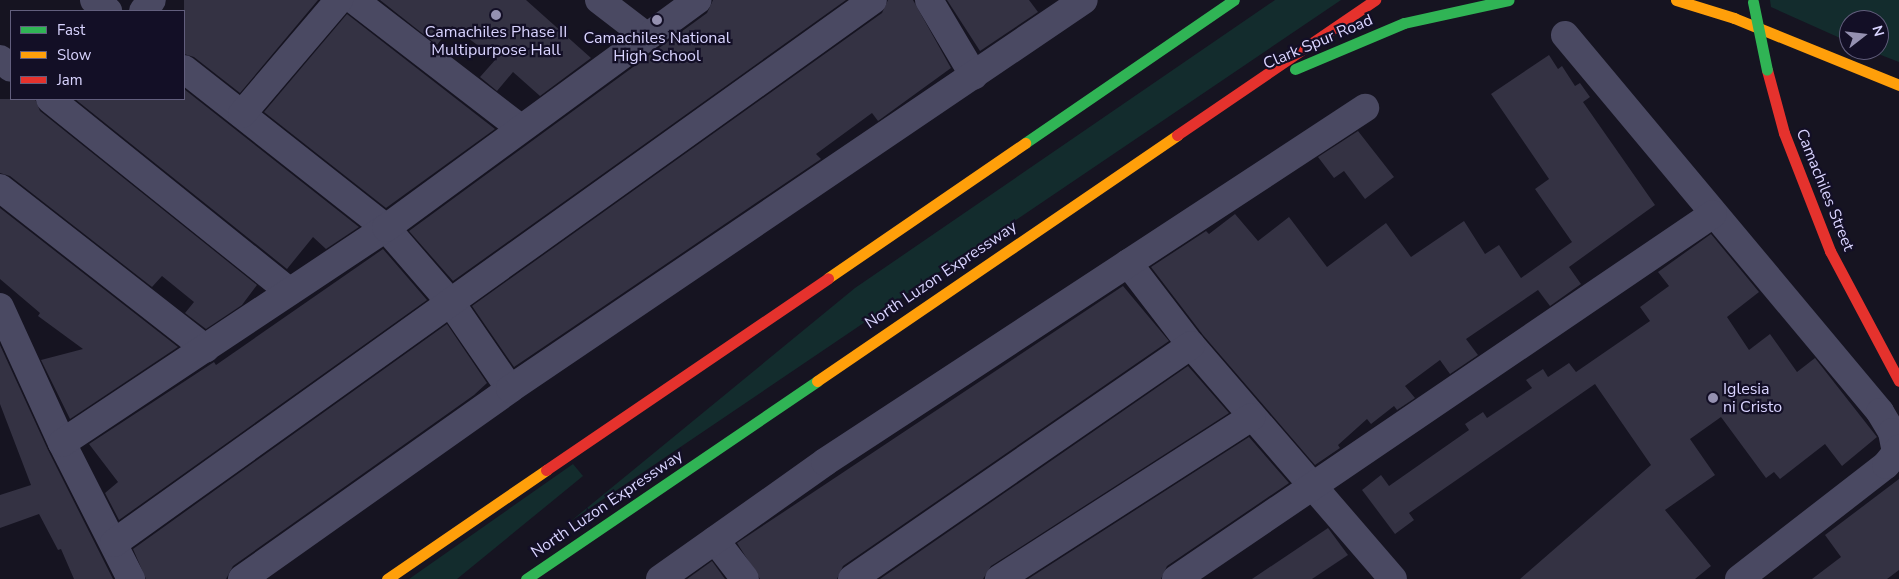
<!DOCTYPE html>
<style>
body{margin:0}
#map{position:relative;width:1899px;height:579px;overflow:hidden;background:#161421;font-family:"Nunito Sans",sans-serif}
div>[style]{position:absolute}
.green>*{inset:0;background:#132c2d}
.building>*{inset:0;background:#343243}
.street>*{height:28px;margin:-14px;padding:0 14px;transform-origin:14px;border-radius:14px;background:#4a4962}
.fast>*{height:11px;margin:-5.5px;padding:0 5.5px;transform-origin:5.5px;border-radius:5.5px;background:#30b455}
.slow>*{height:11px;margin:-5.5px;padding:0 5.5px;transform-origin:5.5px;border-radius:5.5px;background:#ff9f0a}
.jam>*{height:11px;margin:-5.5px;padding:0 5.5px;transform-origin:5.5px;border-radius:5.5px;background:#e5322d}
.fast-bridge>*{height:11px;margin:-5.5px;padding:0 5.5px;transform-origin:5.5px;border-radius:5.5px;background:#30b455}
.dots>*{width:14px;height:14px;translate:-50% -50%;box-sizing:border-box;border:2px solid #130f26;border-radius:50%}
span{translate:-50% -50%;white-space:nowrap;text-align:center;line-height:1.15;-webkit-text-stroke:4.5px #130f26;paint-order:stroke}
.poi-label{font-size:16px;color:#d9d4ff}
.left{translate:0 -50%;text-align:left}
.street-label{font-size:16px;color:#d9d4ff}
.legend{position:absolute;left:10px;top:10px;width:175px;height:90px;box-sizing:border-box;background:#130f26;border:1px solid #625e7d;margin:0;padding:6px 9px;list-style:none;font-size:15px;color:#d9d4ff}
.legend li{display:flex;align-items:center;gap:10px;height:25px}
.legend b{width:25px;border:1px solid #625e7d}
.north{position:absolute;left:1839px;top:10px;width:50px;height:50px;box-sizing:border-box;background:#130f26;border:1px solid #625e7d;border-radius:50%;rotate:74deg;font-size:14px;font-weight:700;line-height:20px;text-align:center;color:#d9d4ff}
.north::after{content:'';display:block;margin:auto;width:18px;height:22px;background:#9591b1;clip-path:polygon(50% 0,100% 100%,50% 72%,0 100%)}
</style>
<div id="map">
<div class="green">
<div style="clip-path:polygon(1275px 0,1341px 0,571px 521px,855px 288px)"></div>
<div style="clip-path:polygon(1770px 0,1899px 0,1899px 62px,1868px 50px,1879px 50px,1879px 20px,1849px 20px,1849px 42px,1771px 7px)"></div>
<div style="clip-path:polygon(573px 464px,583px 476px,457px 579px,409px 579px)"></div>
</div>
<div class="building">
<div style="clip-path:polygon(184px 0,318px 0,240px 93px,194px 57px,184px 54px)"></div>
<div style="clip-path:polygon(380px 0,526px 0,591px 58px,540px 96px,513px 72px,497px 91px,480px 77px,496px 59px,452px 26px,437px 45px)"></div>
<div style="clip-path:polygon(713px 0,846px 0,453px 281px,409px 231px,707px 13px)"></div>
<div style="clip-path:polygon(888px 0,913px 0,951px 68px,878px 121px,872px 113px,816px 154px,821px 159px,514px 367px,472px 306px,882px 13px)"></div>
<div style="clip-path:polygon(947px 0,1029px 0,1038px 12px,980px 51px)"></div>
<div style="clip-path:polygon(347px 14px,495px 129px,386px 208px,264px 112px)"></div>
<div style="clip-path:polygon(1549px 55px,1558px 69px,1562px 66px,1575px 86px,1580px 83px,1590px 97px,1583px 102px,1655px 205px,1569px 267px,1581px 284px,1550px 306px,1538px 290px,1466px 339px,1478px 355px,1450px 374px,1440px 360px,1405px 386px,1415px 398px,1397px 410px,1394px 406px,1371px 424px,1367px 419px,1338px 445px,1340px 448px,1315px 465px,1203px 335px,1151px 267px,1206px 231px,1209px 234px,1235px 214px,1258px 241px,1289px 217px,1327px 267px,1386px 223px,1411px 257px,1464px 221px,1485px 254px,1499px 245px,1521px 278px,1572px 242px,1535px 189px,1549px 179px,1491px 94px)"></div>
<div style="clip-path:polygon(184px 89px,359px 227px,326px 249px,313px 237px,287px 269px,75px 99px,184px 99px)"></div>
<div style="clip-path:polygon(0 99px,35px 99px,40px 111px,257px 285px,242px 305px,206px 329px,185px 313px,194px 302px,162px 276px,152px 287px,10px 176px,0 173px)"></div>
<div style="clip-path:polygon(1358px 131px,1394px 177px,1365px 199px,1344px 171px,1334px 178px,1318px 157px)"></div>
<div style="clip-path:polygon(0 208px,178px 347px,70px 419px,41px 360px,83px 349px,38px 316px,40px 313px,0 279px)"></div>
<div style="clip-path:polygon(1711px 234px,1759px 292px,1727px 317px,1749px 350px,1770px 334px,1797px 372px,1815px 358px,1877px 437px,1842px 466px,1825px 444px,1780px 479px,1774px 472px,1766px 478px,1721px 417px,1690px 439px,1715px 475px,1665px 510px,1711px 566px,1695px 579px,1520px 579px,1651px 465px,1595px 384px,1409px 513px,1414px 520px,1395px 534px,1362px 490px,1381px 475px,1389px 486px,1469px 430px,1465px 424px,1483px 412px,1487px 418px,1532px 388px,1526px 380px,1543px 369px,1548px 377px,1569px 363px,1576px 372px,1650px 321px,1640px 307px,1669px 286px,1658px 272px)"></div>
<div style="clip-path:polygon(383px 249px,427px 300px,119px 520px,105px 493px,118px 482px,89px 444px,214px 362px,216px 365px)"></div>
<div style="clip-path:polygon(1123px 286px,1169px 341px,843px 566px,837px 579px,760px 579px,737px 543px)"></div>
<div style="clip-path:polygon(447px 324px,487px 383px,474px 395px,233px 566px,226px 579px,146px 579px,133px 549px)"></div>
<div style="clip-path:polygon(0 345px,48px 450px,113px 579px,74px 579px,61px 549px,58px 550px,39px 514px,0 528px,0 495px,31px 485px,0 404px)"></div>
<div style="clip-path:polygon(1188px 366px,1229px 413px,991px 566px,983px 579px,880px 579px)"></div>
<div style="clip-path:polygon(1249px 437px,1289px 483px,1167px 566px,1161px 579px,1028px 579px)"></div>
<div style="clip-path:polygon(1899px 479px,1899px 570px,1887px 579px,1812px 579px,1841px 557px,1825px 535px)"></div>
<div style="clip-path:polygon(1328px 528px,1348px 555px,1312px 579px,1252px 579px)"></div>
<div style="clip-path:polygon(712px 561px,725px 579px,687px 579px)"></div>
</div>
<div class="street">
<div style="left:94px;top:0;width:18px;rotate:38deg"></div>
<div style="left:354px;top:0;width:210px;rotate:37.6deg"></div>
<div style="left:599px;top:0;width:59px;rotate:37.5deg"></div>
<div style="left:929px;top:0;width:88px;rotate:59.4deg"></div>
<div style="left:143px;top:11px;width:14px;rotate:-51deg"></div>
<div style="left:1565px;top:35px;width:491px;rotate:50.1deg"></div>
<div style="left:1880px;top:412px;width:23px;rotate:59deg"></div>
<div style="left:1892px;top:432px;width:20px;rotate:79deg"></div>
<div style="left:0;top:59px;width:14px;rotate:39deg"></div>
<div style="left:184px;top:69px;width:257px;rotate:38.2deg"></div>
<div style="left:386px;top:228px;width:99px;rotate:49.1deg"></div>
<div style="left:451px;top:303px;width:104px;rotate:55.5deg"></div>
<div style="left:50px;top:99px;width:307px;rotate:38.8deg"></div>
<div style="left:242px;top:114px;width:150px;rotate:-49.6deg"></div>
<div style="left:0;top:188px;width:261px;rotate:38deg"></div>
<div style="left:1128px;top:263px;width:103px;rotate:52.5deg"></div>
<div style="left:1191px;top:345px;width:309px;rotate:49.2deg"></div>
<div style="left:0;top:307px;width:149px;rotate:65.5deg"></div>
<div style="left:62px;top:443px;width:153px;rotate:63.1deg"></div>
<div style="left:62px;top:443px;width:389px;rotate:-33.6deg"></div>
<div style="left:386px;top:228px;width:386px;rotate:-36.2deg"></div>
<div style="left:715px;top:540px;width:49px;rotate:52.4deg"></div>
<div style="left:114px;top:543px;width:933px;rotate:-35.58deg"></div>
<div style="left:242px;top:579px;width:329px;rotate:-35.3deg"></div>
<div style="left:510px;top:389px;width:693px;rotate:-34.13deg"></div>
<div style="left:660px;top:579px;width:202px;rotate:-35.3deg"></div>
<div style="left:825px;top:462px;width:646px;rotate:-33.25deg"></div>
<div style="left:852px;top:579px;width:412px;rotate:-34.6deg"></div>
<div style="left:999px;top:579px;width:300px;rotate:-32.7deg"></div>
<div style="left:1176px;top:579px;width:649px;rotate:-34.2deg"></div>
<div style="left:1739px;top:579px;width:186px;rotate:-37.8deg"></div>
<div style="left:1886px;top:465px;width:21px;rotate:-51deg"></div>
</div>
<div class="fast">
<div style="left:1295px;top:69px;width:118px;rotate:-22.9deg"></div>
<div style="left:1404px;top:23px;width:107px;rotate:-12.4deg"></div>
<div style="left:1025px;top:143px;width:253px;rotate:-34.4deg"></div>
<div style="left:526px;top:579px;width:352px;rotate:-34.2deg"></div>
</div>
<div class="slow">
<div style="left:1676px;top:0;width:61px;rotate:17.2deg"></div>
<div style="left:1734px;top:18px;width:178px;rotate:22.1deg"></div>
<div style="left:828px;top:278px;width:239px;rotate:-34.4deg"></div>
<div style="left:817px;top:381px;width:436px;rotate:-34.3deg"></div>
<div style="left:387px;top:579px;width:193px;rotate:-34.4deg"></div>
</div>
<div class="jam">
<div style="left:1767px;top:70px;width:65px;rotate:74.9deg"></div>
<div style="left:1784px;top:133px;width:127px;rotate:68.7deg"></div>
<div style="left:1830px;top:251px;width:147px;rotate:62deg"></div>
<div style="left:1177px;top:135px;width:240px;rotate:-34.3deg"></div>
<div style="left:546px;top:470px;width:341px;rotate:-34.2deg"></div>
</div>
<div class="fast-bridge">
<div style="left:1753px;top:2px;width:69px;rotate:78.4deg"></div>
</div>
<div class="dots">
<div style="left:496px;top:15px;background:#9591b1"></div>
<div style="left:657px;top:20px;background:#9591b1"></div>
<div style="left:1713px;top:398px;background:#9591b1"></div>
</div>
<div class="poi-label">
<span style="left:496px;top:41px">Camachiles Phase II<br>Multipurpose Hall</span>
<span style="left:657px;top:47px">Camachiles National<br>High School</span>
<span class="left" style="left:1723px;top:398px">Iglesia<br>ni Cristo</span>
</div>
<div class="street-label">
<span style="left:1318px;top:42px;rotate:-23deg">Clark Spur Road</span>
<span style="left:1825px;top:190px;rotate:68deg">Camachiles Street</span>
<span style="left:941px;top:275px;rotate:-34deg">North Luzon Expressway</span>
<span style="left:607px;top:504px;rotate:-34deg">North Luzon Expressway</span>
</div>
<ul class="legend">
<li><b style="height:6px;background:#30b455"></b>Fast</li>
<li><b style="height:6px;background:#ff9f0a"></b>Slow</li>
<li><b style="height:6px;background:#e5322d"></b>Jam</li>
</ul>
<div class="north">N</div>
</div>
